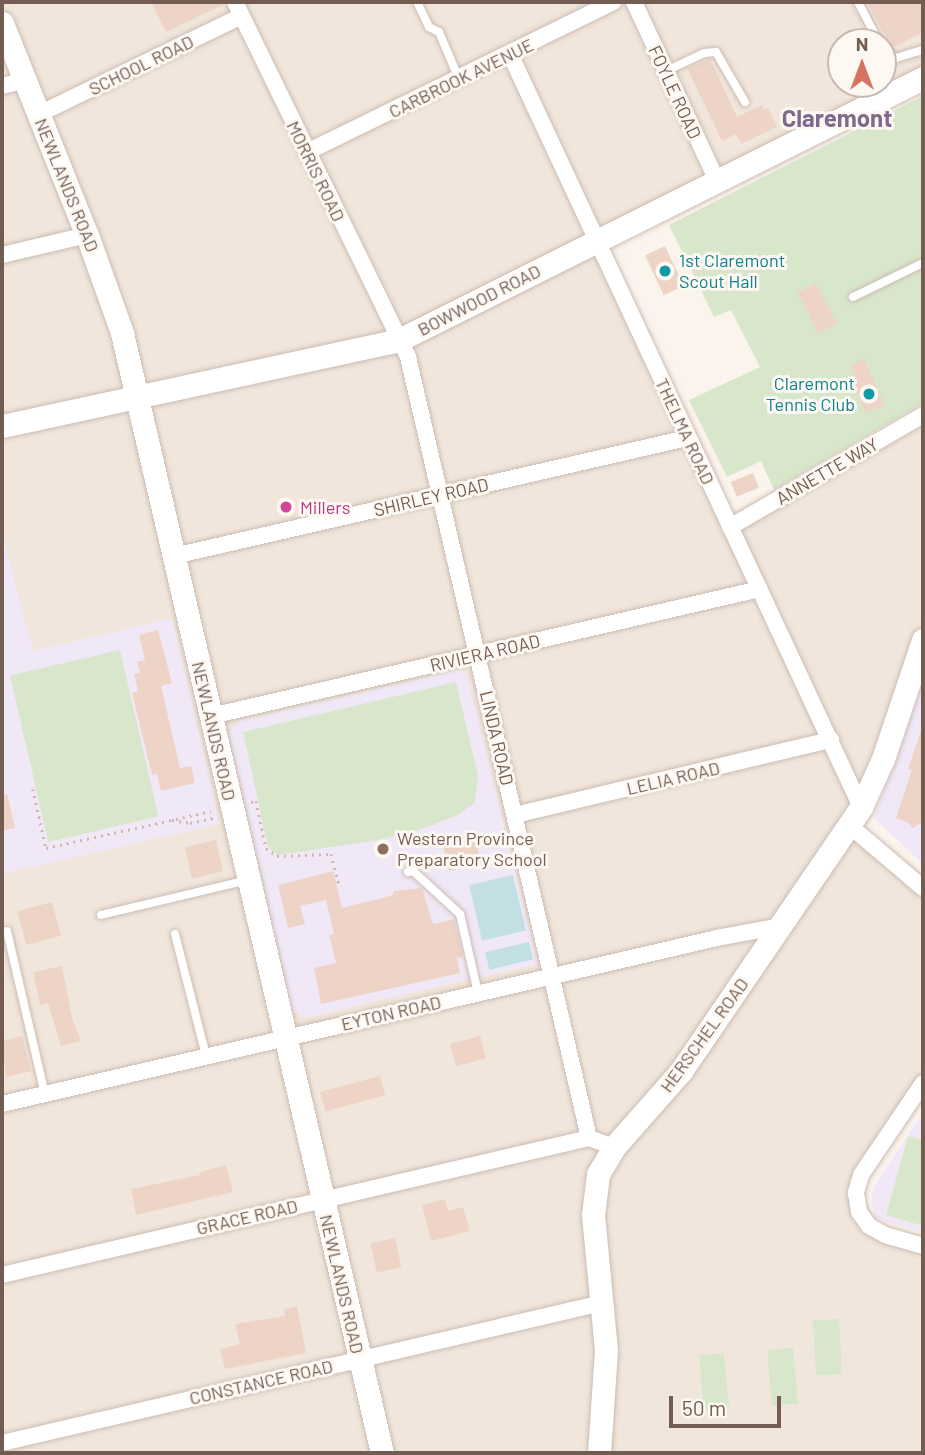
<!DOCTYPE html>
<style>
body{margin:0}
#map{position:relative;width:925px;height:1455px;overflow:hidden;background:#fbf4ec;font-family:Barlow,sans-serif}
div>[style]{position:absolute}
.residential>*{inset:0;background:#f1e6db}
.education>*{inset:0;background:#f1e8f7}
.green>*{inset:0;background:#d8e7cb;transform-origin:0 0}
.water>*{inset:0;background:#c2e0e3;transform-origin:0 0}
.building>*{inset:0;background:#edd4c7;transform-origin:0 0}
.path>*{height:2.5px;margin-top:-1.25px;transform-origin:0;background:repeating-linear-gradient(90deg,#d2b7a9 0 2px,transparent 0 7px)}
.roads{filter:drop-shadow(0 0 2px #ccbcb3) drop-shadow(0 0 2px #ccbcb3)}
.lane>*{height:8px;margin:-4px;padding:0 4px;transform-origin:4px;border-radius:4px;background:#fff}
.street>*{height:16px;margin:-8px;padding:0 8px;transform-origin:8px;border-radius:8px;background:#fff}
.secondary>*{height:23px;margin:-11.5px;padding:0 11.5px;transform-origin:11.5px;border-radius:11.5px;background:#fff}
.dots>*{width:19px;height:19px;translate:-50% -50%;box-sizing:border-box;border:4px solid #fdf8f2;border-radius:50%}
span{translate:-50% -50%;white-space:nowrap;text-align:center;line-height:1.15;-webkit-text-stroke:6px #fdf8f2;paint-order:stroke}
.street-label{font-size:18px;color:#735c51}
.culture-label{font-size:18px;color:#0d838f}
.left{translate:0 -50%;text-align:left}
.right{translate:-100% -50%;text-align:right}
.hotel-label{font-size:18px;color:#b23c85}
.education-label{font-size:18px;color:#785e54}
.district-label{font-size:24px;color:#80698e;font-weight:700}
.frame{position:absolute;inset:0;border:4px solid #735c51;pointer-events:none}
.north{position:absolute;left:827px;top:28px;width:70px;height:70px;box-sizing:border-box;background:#fdf8f2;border:2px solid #c6bab2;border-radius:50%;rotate:0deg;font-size:19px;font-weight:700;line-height:28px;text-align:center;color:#735c51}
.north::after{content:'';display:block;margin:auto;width:24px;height:32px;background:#d57460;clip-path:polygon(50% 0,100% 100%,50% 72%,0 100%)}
.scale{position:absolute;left:669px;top:1396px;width:112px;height:32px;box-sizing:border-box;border:4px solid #735c51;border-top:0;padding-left:9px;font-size:21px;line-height:24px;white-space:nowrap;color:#735c51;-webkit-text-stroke:5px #fdf8f2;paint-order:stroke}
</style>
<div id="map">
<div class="residential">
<div style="clip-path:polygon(evenodd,2px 2px,923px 2px,923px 78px,598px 241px,730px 527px,923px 415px,923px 640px,849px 825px,923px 888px,923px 1083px,861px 1175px,863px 1219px,923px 1246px,923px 1453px,2px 1453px,2px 2px,841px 42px,883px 42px,883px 84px,841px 84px,841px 42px)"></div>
</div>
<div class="education">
<div style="clip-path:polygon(2px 531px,33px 651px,172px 618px,220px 824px,2px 874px)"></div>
<div style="clip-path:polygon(460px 670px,467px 675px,538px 964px,480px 977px,478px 970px,468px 973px,469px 979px,305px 1018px,293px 1011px,229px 734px,238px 721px)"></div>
<div style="clip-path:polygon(923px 678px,923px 864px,874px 818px)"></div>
<div style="clip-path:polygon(923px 1112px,923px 1233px,876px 1218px,871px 1201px,874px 1187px)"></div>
</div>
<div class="green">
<div style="clip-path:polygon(923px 96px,923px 403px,774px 490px,761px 461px,727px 477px,689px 400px,760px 367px,731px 310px,714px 317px,669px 225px)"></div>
<div style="left:120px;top:650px;width:171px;height:113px;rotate:77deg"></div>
<div style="clip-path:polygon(456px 682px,478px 776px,475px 802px,458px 815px,416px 831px,379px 840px,278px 855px,268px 847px,243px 732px)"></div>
<div style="clip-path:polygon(908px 1136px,923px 1140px,923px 1226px,886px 1215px)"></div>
<div style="left:839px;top:1319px;width:55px;height:26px;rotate:87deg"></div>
<div style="left:793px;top:1348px;width:56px;height:26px;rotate:85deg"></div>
<div style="left:724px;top:1353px;width:56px;height:25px;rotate:85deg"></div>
</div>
<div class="water">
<div style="left:513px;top:875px;width:57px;height:45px;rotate:77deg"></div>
<div style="left:529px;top:942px;width:18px;height:45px;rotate:77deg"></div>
</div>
<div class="building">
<div style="clip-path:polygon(151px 2px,225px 2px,225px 4px,166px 32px)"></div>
<div style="clip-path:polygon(867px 2px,923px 2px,923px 32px,892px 48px)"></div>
<div style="clip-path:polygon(710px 59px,737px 117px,762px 105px,764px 110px,768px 108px,777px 127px,741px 144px,736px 134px,722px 141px,687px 68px)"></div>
<div style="left:665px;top:246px;width:44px;height:22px;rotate:65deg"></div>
<div style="left:816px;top:283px;width:46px;height:21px;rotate:63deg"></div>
<div style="clip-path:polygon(864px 359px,885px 405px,866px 413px,852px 382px,857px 380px,850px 365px)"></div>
<div style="left:753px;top:473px;width:16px;height:24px;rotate:68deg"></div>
<div style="clip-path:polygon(158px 630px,172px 683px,161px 686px,180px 768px,191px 766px,195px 783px,161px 791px,157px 774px,152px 775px,132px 693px,138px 691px,134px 674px,140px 673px,137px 662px,145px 660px,139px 635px)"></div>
<div style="clip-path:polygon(921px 731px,923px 822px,912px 828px,909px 823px,896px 818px,912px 770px,908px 769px)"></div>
<div style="clip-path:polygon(7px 794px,15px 828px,2px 831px,2px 795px)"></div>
<div style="left:474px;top:834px;width:30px;height:33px;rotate:76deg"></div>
<div style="left:216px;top:840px;width:32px;height:32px;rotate:77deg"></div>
<div style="clip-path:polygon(333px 871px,342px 908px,387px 897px,394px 894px,393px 891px,422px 888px,433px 924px,454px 919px,463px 957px,457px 958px,460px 973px,321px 1004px,314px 968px,336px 963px,329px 935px,334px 934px,326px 900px,300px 906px,305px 924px,288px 928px,278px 885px)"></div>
<div style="left:52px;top:902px;width:35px;height:36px;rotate:75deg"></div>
<div style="clip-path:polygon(62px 966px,72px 1018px,81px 1041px,61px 1046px,48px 1003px,40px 1005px,33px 972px)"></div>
<div style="clip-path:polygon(22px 1036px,31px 1071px,6px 1077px,2px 1041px)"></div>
<div style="left:480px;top:1036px;width:23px;height:31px;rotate:75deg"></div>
<div style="left:380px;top:1076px;width:20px;height:62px;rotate:75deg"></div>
<div style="clip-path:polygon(226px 1165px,233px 1192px,136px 1215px,131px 1189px,200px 1175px,200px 1172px)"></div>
<div style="clip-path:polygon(445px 1199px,448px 1211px,463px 1207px,470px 1231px,431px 1241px,422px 1205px)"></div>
<div style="left:395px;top:1238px;width:30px;height:25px;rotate:78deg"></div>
<div style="clip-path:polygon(297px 1306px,306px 1353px,225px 1369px,220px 1349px,240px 1344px,235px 1324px,285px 1316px,284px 1309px)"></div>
</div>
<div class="path">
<div style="left:33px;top:789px;width:60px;rotate:77.6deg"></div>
<div style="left:46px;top:848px;width:169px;rotate:-12.6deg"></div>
<div style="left:251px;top:802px;width:5px;rotate:-11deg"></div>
<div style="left:256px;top:801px;width:48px;rotate:78deg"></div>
<div style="left:266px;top:848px;width:14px;rotate:36deg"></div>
<div style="left:277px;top:856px;width:54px;rotate:-2.1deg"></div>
<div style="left:331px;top:854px;width:35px;rotate:75deg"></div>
<div style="left:172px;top:820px;width:18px;rotate:9deg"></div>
<div style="left:190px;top:823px;width:25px;rotate:-12deg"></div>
</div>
<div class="roads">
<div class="lane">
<div style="left:417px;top:2px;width:28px;rotate:64deg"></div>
<div style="left:429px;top:27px;width:11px;rotate:27deg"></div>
<div style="left:439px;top:32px;width:51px;rotate:66.9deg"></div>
<div style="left:858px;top:2px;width:45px;rotate:62.3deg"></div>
<div style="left:883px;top:49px;width:16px;rotate:35deg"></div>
<div style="left:896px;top:58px;width:28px;rotate:-17deg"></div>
<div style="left:666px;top:71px;width:42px;rotate:-25.3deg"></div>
<div style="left:704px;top:53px;width:12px;rotate:-5deg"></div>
<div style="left:716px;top:52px;width:58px;rotate:59.9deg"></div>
<div style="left:853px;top:297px;width:78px;rotate:-25.9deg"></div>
<div style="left:408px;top:872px;width:5px;rotate:-11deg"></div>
<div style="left:413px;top:871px;width:64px;rotate:42.5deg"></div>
<div style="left:460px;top:914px;width:81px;rotate:77.2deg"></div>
<div style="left:101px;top:915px;width:151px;rotate:-13.4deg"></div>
<div style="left:7px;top:931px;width:167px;rotate:76.9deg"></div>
<div style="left:175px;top:934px;width:126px;rotate:75.7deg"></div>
</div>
<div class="street">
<div style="left:235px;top:2px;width:395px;rotate:64deg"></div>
<div style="left:408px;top:357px;width:802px;rotate:76.95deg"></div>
<div style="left:634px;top:2px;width:197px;rotate:65.1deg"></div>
<div style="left:510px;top:54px;width:831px;rotate:65.01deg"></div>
<div style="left:2px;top:86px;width:25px;rotate:-14deg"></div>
<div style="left:39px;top:114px;width:225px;rotate:-25.8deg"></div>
<div style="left:307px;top:152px;width:341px;rotate:-26.1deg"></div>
<div style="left:2px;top:255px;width:87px;rotate:-13.2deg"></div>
<div style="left:730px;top:527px;width:223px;rotate:-30.1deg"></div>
<div style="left:174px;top:556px;width:526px;rotate:-12.95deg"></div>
<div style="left:211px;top:716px;width:563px;rotate:-13.03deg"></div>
<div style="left:515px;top:815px;width:325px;rotate:-13.4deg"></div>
<div style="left:849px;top:825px;width:97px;rotate:40.4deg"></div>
<div style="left:923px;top:1083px;width:111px;rotate:124deg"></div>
<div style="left:861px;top:1175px;width:19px;rotate:106deg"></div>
<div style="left:856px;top:1193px;width:19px;rotate:81deg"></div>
<div style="left:859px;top:1212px;width:17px;rotate:54deg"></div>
<div style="left:869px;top:1226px;width:18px;rotate:29deg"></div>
<div style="left:885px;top:1235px;width:40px;rotate:16deg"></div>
<div style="left:2px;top:1104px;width:734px;rotate:-13.07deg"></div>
<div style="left:717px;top:938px;width:65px;rotate:-10.6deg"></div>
<div style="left:2px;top:1275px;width:603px;rotate:-13.14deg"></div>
<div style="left:589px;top:1138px;width:27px;rotate:20deg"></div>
<div style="left:2px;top:1443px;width:616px;rotate:-13.13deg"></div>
</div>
<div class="secondary">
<div style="left:2px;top:23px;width:228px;rotate:68.2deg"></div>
<div style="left:87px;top:235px;width:104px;rotate:70.3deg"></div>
<div style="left:122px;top:333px;width:1150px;rotate:76.93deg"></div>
<div style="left:2px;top:426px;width:406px;rotate:-12.2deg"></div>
<div style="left:399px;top:340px;width:586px;rotate:-26.57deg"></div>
<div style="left:599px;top:1453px;width:103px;rotate:-86.1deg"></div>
<div style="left:606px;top:1350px;width:136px;rotate:-95.5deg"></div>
<div style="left:593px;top:1215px;width:41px;rotate:-83deg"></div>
<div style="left:598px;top:1174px;width:31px;rotate:-59deg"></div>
<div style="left:614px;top:1147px;width:101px;rotate:-48.6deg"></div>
<div style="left:681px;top:1071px;width:320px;rotate:-55.7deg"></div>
<div style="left:861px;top:807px;width:53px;rotate:-65.4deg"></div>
<div style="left:883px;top:759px;width:126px;rotate:-71.4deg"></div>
</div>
</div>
<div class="dots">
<div style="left:665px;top:271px;background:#0f9aa8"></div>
<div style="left:869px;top:394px;background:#0f9aa8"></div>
<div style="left:286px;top:507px;background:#d1479c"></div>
<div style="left:383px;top:849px;background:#8d6e63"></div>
</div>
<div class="street-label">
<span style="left:141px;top:65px;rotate:-26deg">SCHOOL ROAD</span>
<span style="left:461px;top:78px;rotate:-26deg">CARBROOK AVENUE</span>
<span style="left:675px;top:92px;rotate:65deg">FOYLE ROAD</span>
<span style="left:316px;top:171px;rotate:64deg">MORRIS ROAD</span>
<span style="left:67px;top:185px;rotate:68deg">NEWLANDS ROAD</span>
<span style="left:479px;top:300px;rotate:-27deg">BOWWOOD ROAD</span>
<span style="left:685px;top:431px;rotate:65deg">THELMA ROAD</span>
<span style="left:827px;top:471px;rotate:-30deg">ANNETTE WAY</span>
<span style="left:431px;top:497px;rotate:-13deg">SHIRLEY ROAD</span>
<span style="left:485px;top:653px;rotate:-13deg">RIVIERA ROAD</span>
<span style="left:214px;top:731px;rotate:77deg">NEWLANDS ROAD</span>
<span style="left:497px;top:738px;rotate:77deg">LINDA ROAD</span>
<span style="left:673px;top:778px;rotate:-13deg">LELIA ROAD</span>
<span style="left:391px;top:1013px;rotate:-13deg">EYTON ROAD</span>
<span style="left:704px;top:1035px;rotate:-54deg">HERSCHEL ROAD</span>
<span style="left:247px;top:1217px;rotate:-13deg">GRACE ROAD</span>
<span style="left:342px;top:1284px;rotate:77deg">NEWLANDS ROAD</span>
<span style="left:261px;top:1382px;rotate:-13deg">CONSTANCE ROAD</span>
</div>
<div class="culture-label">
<span class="left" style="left:679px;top:271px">1st Claremont<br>Scout Hall</span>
<span class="right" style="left:855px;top:394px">Claremont<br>Tennis Club</span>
</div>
<div class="hotel-label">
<span class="left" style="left:300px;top:507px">Millers</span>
</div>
<div class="education-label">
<span class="left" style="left:397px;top:849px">Western Province<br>Preparatory School</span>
</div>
<div class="district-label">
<span style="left:837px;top:118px">Claremont</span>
</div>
<div class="frame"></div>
<div class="north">N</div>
<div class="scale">50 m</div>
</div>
